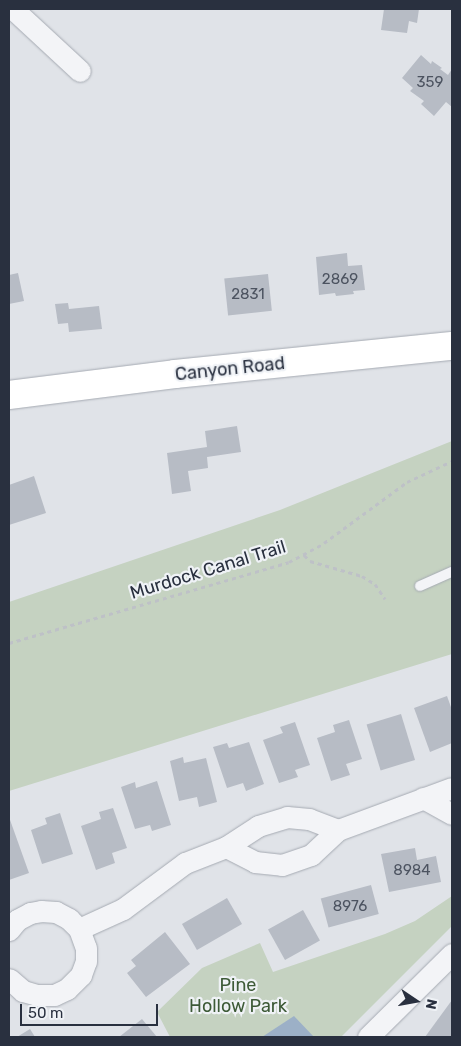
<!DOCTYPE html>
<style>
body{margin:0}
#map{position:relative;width:461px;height:1046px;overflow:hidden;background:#e0e3e8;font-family:Rubik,sans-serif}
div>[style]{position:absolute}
.green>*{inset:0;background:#c5d2c1}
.water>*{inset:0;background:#9cb0c7}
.building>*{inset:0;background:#b7bcc5;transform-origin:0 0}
.path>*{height:3px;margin-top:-1.5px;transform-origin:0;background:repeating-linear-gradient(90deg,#bec1c7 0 4px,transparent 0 8px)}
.roads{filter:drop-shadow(0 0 1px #a5aab2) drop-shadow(0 0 1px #a5aab2)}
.lane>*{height:10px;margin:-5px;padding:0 5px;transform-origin:5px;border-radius:5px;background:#f3f4f7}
.street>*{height:21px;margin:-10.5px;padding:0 10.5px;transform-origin:10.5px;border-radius:10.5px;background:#f3f4f7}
.secondary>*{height:28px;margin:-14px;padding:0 14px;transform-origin:14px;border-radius:14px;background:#fff}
span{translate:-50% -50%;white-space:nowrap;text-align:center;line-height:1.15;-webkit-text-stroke:4.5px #eff2f6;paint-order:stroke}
.number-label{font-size:15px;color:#4c5360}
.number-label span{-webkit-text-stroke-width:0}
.street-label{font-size:18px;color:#29303f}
.park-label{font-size:18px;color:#3d5a37}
.frame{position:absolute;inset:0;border:10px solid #29303f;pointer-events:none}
.north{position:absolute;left:391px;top:976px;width:50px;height:50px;-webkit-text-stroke:4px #eff2f6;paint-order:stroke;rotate:102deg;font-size:14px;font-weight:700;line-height:20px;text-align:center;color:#29303f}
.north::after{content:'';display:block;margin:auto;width:18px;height:22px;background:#29303f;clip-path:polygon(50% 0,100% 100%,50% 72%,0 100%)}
.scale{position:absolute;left:20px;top:1004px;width:138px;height:22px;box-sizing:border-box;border:2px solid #29303f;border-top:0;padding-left:6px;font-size:15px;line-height:18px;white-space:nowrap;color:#29303f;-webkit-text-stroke:4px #eff2f6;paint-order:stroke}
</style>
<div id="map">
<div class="green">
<div style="clip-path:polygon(452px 441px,452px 654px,9px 791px,9px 602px,280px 510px)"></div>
<div style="clip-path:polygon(452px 896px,452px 926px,341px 1037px,170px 1037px,157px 1012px,202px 968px,260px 943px,273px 972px,385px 934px,415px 921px)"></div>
</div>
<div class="water">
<div style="clip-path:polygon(294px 1016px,314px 1037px,262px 1037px)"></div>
</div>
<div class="building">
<div style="clip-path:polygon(384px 9px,419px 9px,417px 23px,409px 21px,407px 33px,381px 30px)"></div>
<div style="clip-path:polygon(421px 55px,431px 64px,432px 61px,442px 68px,440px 69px,448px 75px,452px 69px,452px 107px,446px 102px,434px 116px,421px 104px,424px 101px,410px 91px,413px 88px,402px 78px)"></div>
<div style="clip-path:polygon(347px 253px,348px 266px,362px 265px,365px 290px,353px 291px,354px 294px,336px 296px,335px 293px,319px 295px,316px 257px)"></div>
<div style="clip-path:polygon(18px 273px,24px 301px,9px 304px,9px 275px)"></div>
<div style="left:268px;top:274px;width:37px;height:44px;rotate:84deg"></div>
<div style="clip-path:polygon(68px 303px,69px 309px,99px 306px,102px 329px,69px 332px,68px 323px,58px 324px,55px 304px)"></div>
<div style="clip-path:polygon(237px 426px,241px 452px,207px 457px,208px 468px,188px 471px,191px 491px,172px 494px,167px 453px,207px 447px,205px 431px)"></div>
<div style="clip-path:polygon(34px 476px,46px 513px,9px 525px,9px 485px)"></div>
<div style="clip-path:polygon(447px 696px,452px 710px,452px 743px,430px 752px,414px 708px)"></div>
<div style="left:401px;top:714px;width:48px;height:36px;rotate:73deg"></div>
<div style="clip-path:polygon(349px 720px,362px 759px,346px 764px,350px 775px,331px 781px,317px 738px,335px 732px,333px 725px)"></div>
<div style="clip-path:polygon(295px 722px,310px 765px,295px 770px,298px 777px,279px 783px,263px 740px,283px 733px,280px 727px)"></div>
<div style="clip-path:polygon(249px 742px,264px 784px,246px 791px,243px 783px,227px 788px,213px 747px,227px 743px,229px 748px)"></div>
<div style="clip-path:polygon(183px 757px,184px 763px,206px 758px,217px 802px,199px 807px,197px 797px,179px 801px,170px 761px)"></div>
<div style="clip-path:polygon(157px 781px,171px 825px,152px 831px,150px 825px,135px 829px,121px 787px,135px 782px,136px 788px)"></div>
<div style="clip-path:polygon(113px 808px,127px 848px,112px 853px,115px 863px,96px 870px,81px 826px,101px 819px,99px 812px)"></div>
<div style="clip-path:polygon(60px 813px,73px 854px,42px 864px,31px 830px,47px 824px,45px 818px)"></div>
<div style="clip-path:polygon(9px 817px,29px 873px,9px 880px)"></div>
<div style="clip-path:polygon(415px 848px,417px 860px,436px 856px,441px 882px,389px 892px,381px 854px)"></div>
<div style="left:371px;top:885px;width:30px;height:52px;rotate:75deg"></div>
<div style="left:227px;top:898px;width:30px;height:52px;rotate:60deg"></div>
<div style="left:303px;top:910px;width:35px;height:40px;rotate:61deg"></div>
<div style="clip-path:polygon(165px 932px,190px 964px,146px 997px,127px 973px,136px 966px,131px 960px)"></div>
<div style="clip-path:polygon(452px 1000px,452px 1037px,425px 1037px)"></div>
<div style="clip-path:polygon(142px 1019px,157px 1037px,119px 1037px)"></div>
<div style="clip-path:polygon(30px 1029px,35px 1037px,17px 1037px)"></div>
</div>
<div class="path">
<div style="left:304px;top:555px;width:8px;rotate:45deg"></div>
<div style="left:310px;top:561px;width:54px;rotate:16.1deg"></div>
<div style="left:362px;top:576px;width:15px;rotate:32deg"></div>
<div style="left:375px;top:584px;width:18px;rotate:56deg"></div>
<div style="left:9px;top:643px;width:291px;rotate:-16.1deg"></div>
<div style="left:289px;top:562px;width:40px;rotate:-28deg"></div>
<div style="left:324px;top:543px;width:103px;rotate:-36.3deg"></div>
<div style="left:407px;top:482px;width:50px;rotate:-25deg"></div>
</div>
<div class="roads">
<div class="lane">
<div style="left:420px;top:586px;width:35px;rotate:-24deg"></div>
</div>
<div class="street">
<div style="left:13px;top:9px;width:91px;rotate:42.8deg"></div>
<div style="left:423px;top:798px;width:33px;rotate:29deg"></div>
<div style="left:226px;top:847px;width:33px;rotate:27deg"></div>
<div style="left:255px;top:862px;width:27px;rotate:6deg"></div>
<div style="left:282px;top:865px;width:31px;rotate:-19deg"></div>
<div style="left:311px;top:855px;width:37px;rotate:-43deg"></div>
<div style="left:338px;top:830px;width:121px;rotate:-20.2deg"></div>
<div style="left:79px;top:929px;width:48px;rotate:-24.4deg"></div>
<div style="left:123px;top:909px;width:77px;rotate:-36.6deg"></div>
<div style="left:185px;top:863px;width:44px;rotate:-21.3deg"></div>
<div style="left:226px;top:847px;width:38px;rotate:-33deg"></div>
<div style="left:258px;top:826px;width:30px;rotate:-17deg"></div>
<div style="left:287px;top:817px;width:22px;rotate:5deg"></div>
<div style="left:309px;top:819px;width:31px;rotate:21deg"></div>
<div style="left:9px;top:930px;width:13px;rotate:-51deg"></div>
<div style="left:17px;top:920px;width:15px;rotate:-28deg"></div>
<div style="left:30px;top:913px;width:11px;rotate:-10deg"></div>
<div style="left:41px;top:911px;width:15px;rotate:4deg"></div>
<div style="left:56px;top:912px;width:15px;rotate:28deg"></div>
<div style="left:69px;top:919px;width:14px;rotate:45deg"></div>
<div style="left:79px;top:929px;width:20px;rotate:70deg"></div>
<div style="left:86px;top:948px;width:13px;rotate:90deg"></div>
<div style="left:86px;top:961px;width:15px;rotate:110deg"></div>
<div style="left:81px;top:975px;width:20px;rotate:135deg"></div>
<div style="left:67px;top:989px;width:14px;rotate:155deg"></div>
<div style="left:54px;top:995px;width:17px;rotate:180deg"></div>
<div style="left:37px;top:995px;width:15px;rotate:-164deg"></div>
<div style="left:23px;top:991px;width:18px;rotate:-139deg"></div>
<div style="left:368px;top:1037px;width:118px;rotate:-44.7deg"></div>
</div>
<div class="secondary">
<div style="left:9px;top:395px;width:167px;rotate:-7.2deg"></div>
<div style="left:175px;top:374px;width:278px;rotate:-5.8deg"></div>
</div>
</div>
<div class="number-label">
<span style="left:430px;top:83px">359</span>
<span style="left:340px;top:280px">2869</span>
<span style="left:248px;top:295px">2831</span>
<span style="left:412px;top:871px">8984</span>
<span style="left:350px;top:907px">8976</span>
</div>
<div class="street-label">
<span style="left:230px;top:369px;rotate:-6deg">Canyon Road</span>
<span style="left:208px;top:570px;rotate:-17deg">Murdock Canal Trail</span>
</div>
<div class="park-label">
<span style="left:238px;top:996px">Pine<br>Hollow Park</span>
</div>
<div class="frame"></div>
<div class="north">N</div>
<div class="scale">50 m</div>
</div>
